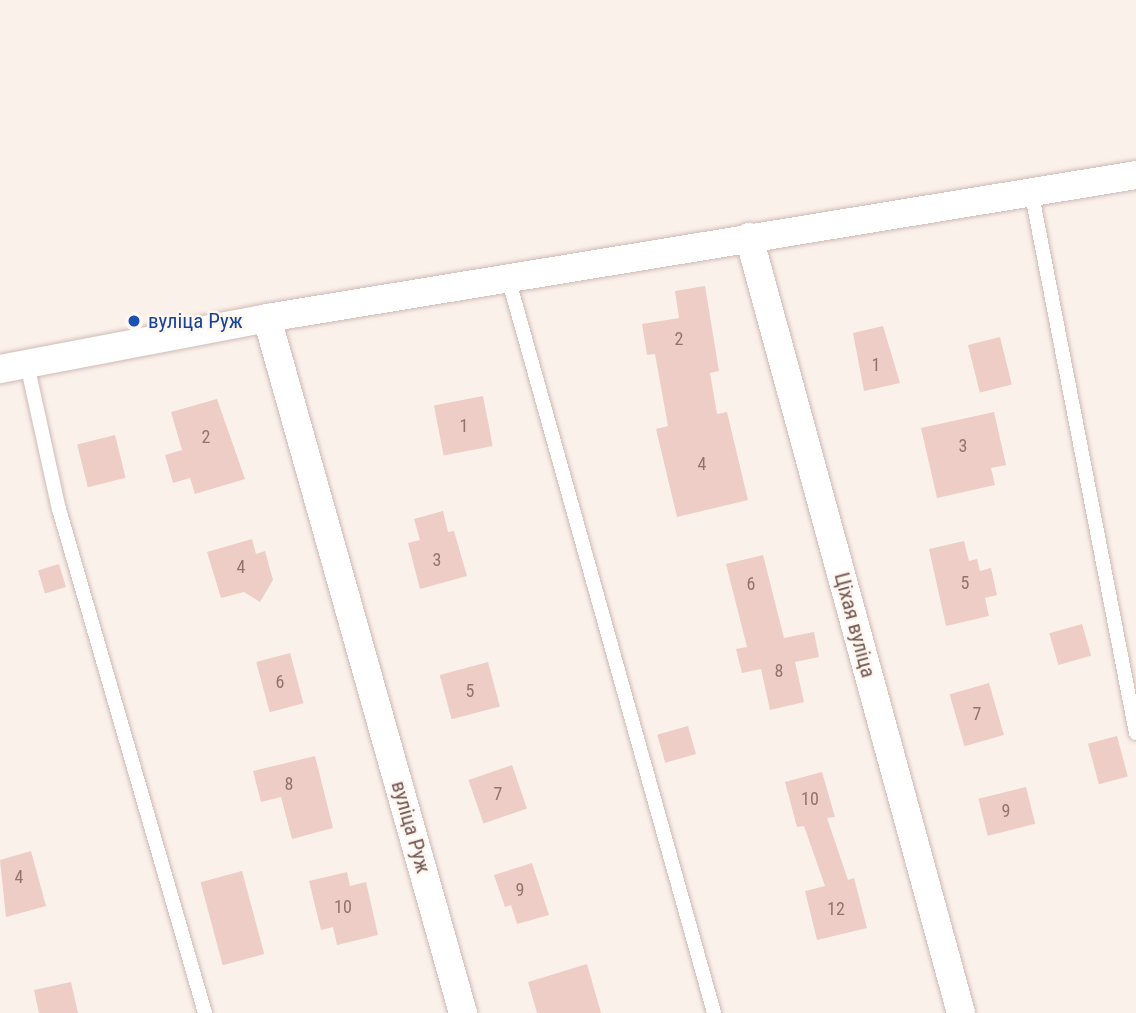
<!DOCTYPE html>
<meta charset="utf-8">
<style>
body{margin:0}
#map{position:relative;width:1136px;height:1013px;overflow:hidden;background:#fbf1eb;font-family:"Roboto Condensed",sans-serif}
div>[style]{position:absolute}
.building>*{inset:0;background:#edcdc5;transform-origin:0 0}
.roads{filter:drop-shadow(0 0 2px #cebab4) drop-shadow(0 0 2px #cebab4)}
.lane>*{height:14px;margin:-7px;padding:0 7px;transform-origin:7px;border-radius:7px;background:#fff}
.street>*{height:28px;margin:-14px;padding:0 14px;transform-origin:14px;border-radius:14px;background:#fff}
.dots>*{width:19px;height:19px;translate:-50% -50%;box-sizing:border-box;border:4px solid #fdf6f1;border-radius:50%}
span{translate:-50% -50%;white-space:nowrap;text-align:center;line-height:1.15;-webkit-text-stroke:5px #fdf6f1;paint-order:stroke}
.number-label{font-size:18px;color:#92746d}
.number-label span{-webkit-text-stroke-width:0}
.transit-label{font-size:21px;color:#164399}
.left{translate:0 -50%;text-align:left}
.street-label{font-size:21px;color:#735650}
</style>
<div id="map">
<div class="building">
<div style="clip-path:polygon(705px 286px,719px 371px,710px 373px,717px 414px,727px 412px,748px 500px,677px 517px,656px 429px,668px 426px,655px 354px,647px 355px,642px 324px,679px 318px,675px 291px)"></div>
<div style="clip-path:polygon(883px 326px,900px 383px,864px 391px,853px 333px)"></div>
<div style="left:1000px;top:337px;width:49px;height:33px;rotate:76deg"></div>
<div style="left:483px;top:396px;width:51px;height:50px;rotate:79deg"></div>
<div style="clip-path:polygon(217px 399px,245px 479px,195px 494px,190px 478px,173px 483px,165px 455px,182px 450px,171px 412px)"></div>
<div style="clip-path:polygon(994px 412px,1006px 465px,991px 468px,995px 485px,937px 498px,921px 428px)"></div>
<div style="left:115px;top:435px;width:44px;height:39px;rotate:76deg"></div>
<div style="clip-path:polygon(443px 511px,448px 532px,454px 531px,467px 576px,420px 589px,408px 543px,420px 540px,414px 519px)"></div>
<div style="clip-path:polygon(252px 539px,256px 554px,265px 551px,273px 580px,260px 602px,244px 592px,221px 598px,207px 552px)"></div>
<div style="clip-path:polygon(964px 541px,969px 561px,977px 559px,980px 571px,991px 568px,997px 595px,985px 598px,989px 616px,946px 626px,929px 549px)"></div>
<div style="clip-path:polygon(763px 555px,784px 638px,814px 632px,819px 657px,795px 662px,804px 702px,770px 710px,761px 669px,742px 673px,736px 649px,747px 647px,726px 564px)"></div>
<div style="left:59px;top:564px;width:24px;height:22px;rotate:73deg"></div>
<div style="left:1082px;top:624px;width:33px;height:34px;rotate:74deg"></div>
<div style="left:290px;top:653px;width:52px;height:35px;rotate:75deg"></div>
<div style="left:488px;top:662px;width:46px;height:50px;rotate:75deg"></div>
<div style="left:989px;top:683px;width:54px;height:41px;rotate:74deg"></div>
<div style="left:688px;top:726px;width:29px;height:32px;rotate:74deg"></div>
<div style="left:1117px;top:736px;width:42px;height:30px;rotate:75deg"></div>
<div style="clip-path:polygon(315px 756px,333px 828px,292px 839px,281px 797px,261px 802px,253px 771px)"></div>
<div style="left:512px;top:765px;width:46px;height:46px;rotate:71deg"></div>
<div style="clip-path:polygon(822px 772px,835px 817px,827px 818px,848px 880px,854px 878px,867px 928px,817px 940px,805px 891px,825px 886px,804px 826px,797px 827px,785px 782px)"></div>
<div style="left:1026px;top:787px;width:38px;height:49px;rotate:76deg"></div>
<div style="clip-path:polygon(31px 851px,46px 906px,6px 917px,0 860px)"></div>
<div style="clip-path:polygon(532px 863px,549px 915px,517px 924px,511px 905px,505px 907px,494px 875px)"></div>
<div style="left:242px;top:871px;width:86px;height:43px;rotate:75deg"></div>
<div style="clip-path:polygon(347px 872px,350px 886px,366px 882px,378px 935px,337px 945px,333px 927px,321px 930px,309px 881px)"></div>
<div style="clip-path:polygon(587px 964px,601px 1013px,537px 1013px,528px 982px)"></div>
<div style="clip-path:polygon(71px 982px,78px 1013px,39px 1013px,34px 990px)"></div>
</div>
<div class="roads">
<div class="lane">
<div style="left:1032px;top:195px;width:548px;rotate:79.06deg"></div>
<div style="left:509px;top:281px;width:760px;rotate:74.35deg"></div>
<div style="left:27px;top:364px;width:148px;rotate:77.6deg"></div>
<div style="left:59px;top:509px;width:525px;rotate:73.84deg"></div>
</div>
<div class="street">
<div style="left:749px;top:237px;width:804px;rotate:74.72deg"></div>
<div style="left:267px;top:318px;width:722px;rotate:74.25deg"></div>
<div style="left:0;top:369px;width:272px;rotate:-10.8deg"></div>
<div style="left:267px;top:318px;width:881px;rotate:-9.34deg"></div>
</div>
</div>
<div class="dots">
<div style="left:134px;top:321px;background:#1a4fb4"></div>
</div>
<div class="number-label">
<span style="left:679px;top:339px">2</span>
<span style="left:876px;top:365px">1</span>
<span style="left:464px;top:426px">1</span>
<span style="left:206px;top:437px">2</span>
<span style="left:963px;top:446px">3</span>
<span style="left:702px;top:464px">4</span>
<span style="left:437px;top:560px">3</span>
<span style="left:241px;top:567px">4</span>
<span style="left:965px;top:583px">5</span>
<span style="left:751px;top:584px">6</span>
<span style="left:779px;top:671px">8</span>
<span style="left:280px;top:682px">6</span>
<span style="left:470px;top:691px">5</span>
<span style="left:977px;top:714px">7</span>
<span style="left:289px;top:784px">8</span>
<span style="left:498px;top:794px">7</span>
<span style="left:810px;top:799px">10</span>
<span style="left:1006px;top:811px">9</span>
<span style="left:19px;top:877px">4</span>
<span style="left:520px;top:890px">9</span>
<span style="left:343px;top:907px">10</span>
<span style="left:836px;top:909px">12</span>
</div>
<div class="transit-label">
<span class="left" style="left:148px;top:321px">вуліца Руж</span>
</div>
<div class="street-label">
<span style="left:855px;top:625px;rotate:75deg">Ціхая вуліца</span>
<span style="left:411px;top:827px;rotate:74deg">вуліца Руж</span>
</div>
</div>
